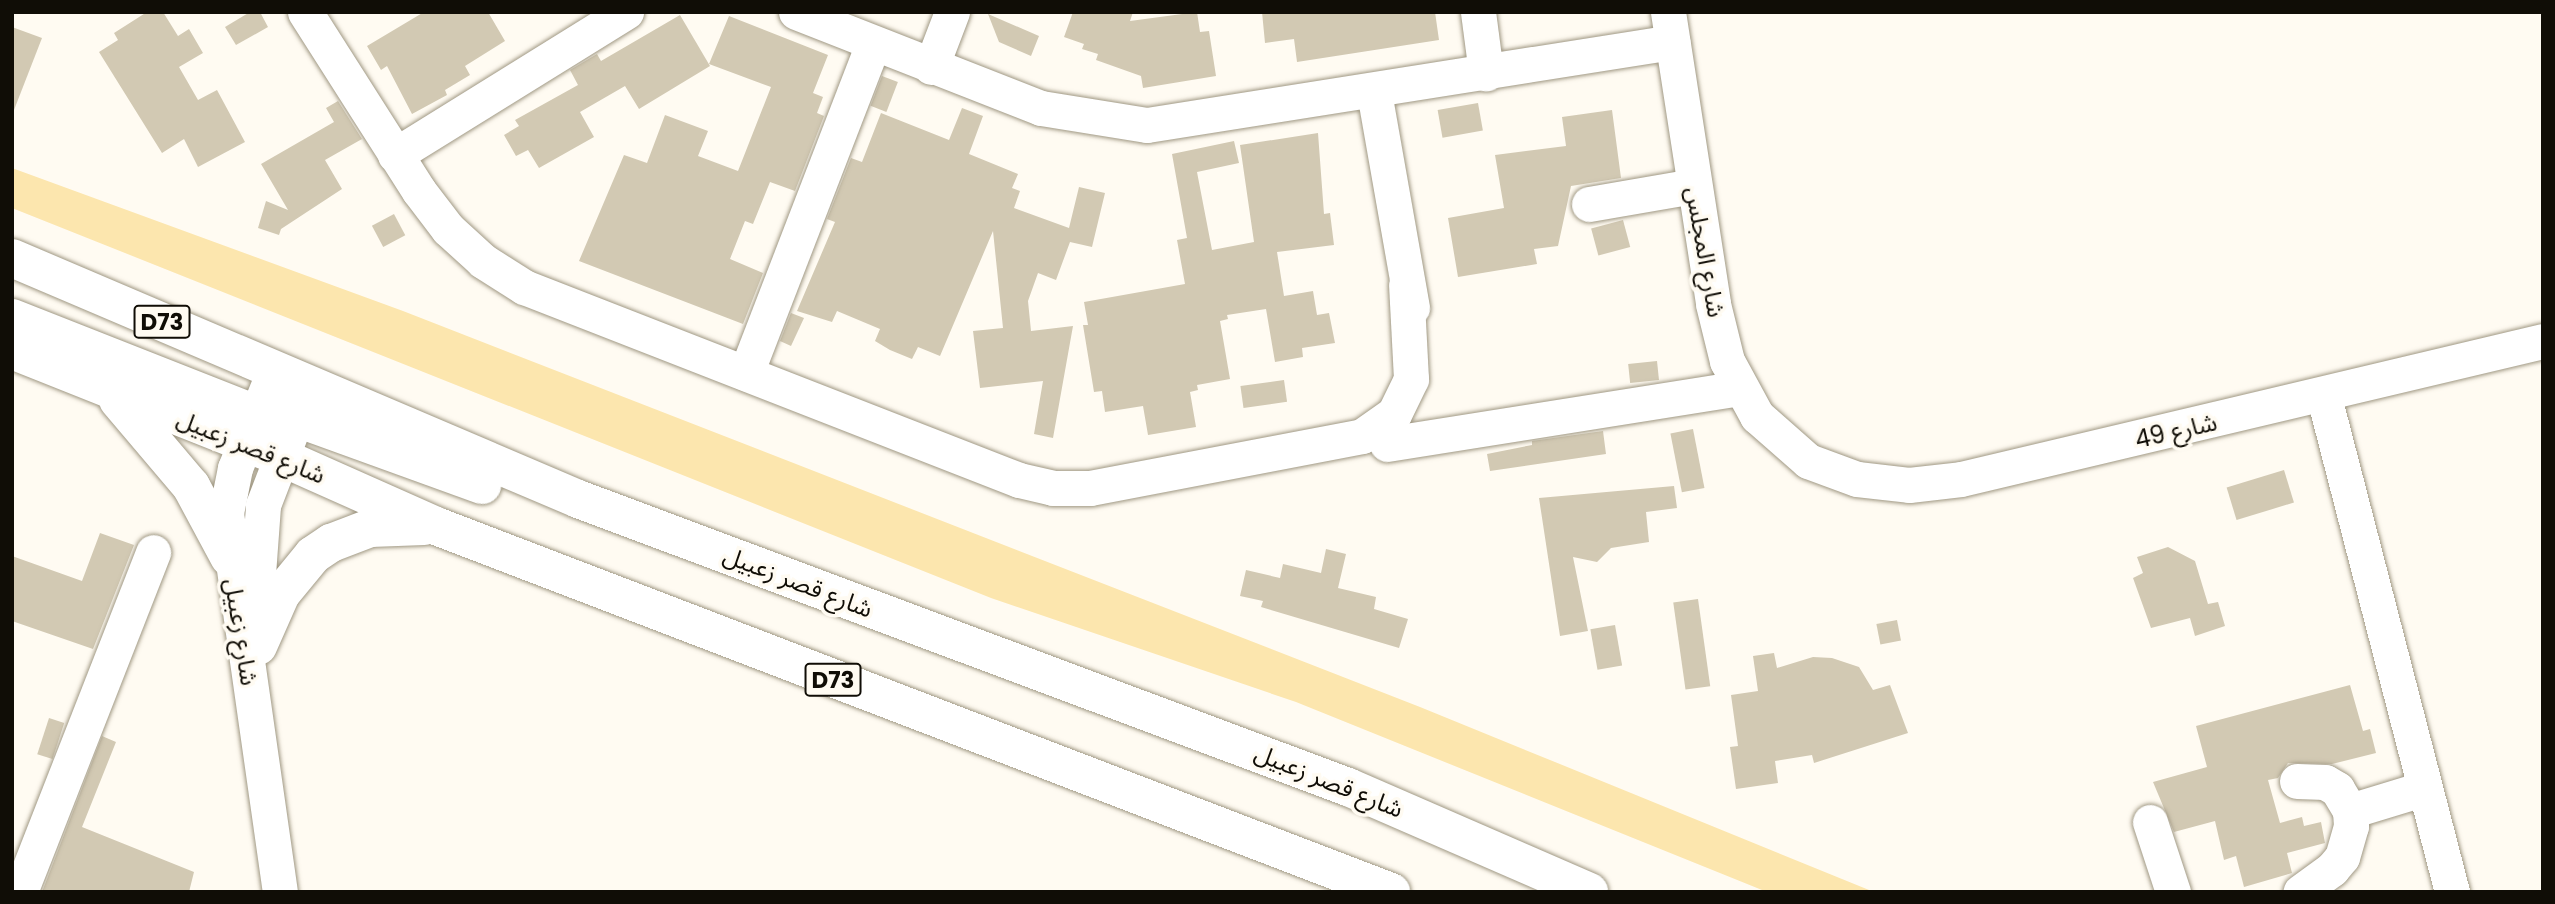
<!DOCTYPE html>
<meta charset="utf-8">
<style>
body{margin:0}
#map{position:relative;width:2555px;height:904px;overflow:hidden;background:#fffbf2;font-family:Poppins,"Noto Sans Arabic",sans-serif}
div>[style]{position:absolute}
.green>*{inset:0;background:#fce6ae}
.building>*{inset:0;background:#d2c9b3;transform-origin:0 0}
.roads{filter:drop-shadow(0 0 2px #a09883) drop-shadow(0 0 2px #a09883)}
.minor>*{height:35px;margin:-17.5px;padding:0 17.5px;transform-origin:17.5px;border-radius:17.5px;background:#fff}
.major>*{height:38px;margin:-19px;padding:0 19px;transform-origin:19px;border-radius:19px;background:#fff}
span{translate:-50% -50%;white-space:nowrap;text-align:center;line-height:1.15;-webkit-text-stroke:7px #fffbf2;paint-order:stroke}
.shield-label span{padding:2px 5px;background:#fffbf2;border:2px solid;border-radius:5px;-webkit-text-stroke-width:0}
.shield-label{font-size:23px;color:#100d06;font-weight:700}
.street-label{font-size:24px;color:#100d06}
.frame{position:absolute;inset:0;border:14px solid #100d06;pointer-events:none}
</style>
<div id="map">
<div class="green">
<div style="clip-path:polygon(12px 168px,403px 311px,1420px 707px,1874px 892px,1767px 892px,1296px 702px,991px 598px,12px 208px)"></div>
</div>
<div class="building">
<div style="clip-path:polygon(147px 12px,163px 12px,178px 36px,189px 29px,203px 53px,179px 67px,198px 100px,217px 90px,245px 142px,198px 167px,184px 139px,162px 153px,99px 52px,118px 40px,114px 33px)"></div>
<div style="clip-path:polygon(250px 12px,260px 12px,268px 27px,236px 45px,225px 27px)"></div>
<div style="clip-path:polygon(424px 12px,488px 12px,505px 41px,465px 66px,470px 75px,445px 90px,447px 95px,412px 114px,387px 66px,381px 70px,367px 46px)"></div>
<div style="clip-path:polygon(1073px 12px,1133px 12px,1130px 21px,1197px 12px,1200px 32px,1209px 31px,1216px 76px,1143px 88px,1141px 76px,1096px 60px,1098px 54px,1082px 49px,1084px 44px,1064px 37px)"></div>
<div style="clip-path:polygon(1262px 12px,1435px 12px,1439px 40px,1297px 62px,1294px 39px,1265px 43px)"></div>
<div style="clip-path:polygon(988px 14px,1039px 36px,1031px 56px,999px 42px)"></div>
<div style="clip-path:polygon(680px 15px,710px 66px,639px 109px,625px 86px,580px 112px,594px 137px,539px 168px,528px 150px,516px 156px,504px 135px,519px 126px,515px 120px,578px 85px,570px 70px,597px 54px,601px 61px)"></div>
<div style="clip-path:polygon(729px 16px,828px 55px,813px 93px,823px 97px,817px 113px,824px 116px,795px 191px,770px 182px,753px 224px,745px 221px,730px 259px,763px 273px,743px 324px,579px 261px,624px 155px,647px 163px,665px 115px,708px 131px,698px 156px,738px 171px,771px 87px,709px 64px)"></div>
<div style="clip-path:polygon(12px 27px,42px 38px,14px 110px,12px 110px)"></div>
<div style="left:882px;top:76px;width:17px;height:32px;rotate:21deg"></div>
<div style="clip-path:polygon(338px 101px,362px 139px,325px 160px,342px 189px,281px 229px,279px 235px,258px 228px,266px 201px,288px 210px,261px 164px,334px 122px,326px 108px)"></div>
<div style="left:1478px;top:103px;width:28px;height:41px;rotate:80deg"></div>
<div style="clip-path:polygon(962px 108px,983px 116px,969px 154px,1018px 174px,1012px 188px,1020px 191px,1014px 208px,1069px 228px,1079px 187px,1105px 193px,1092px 247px,1070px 242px,1056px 280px,1038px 273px,1028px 301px,1031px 331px,1073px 326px,1053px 438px,1034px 434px,1043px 381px,980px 388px,973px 331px,1003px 328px,993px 231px,940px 356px,918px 347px,912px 359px,890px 350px,875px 341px,880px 329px,837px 311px,832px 322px,797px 311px,835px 222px,827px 219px,851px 158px,862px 162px,881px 113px,949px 140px)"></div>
<div style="clip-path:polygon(1612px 110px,1621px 178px,1571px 186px,1558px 246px,1534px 249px,1537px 264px,1458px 277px,1448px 218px,1504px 208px,1495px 155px,1566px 146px,1562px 117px)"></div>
<div style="clip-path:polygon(1318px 133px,1324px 214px,1330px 213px,1334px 245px,1277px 252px,1284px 296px,1313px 291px,1317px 315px,1329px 313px,1335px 343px,1302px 348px,1303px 357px,1275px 362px,1266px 309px,1227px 315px,1228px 319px,1220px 321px,1230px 379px,1197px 385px,1198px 390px,1190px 392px,1196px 427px,1148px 435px,1143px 406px,1105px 412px,1102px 391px,1094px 392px,1083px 325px,1088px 325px,1084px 302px,1185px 284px,1177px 240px,1187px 238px,1172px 154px,1234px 141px,1239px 163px,1197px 172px,1212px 250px,1254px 242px,1240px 145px)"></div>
<div style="left:394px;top:214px;width:24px;height:25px;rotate:62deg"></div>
<div style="left:1623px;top:220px;width:28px;height:33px;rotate:75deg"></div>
<div style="clip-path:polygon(791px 313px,804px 318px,791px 346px,780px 341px)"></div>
<div style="left:1657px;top:361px;width:19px;height:29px;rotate:84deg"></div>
<div style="left:1284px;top:380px;width:22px;height:44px;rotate:82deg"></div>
<div style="left:1693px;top:429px;width:60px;height:23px;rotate:79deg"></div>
<div style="clip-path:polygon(1603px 431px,1606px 454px,1490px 471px,1487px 454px,1532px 445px,1532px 441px)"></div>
<div style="left:2284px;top:470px;width:34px;height:60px;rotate:73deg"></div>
<div style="clip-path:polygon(1674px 486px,1677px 508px,1646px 512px,1649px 542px,1611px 548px,1597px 562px,1573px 557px,1588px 631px,1560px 636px,1539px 498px)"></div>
<div style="clip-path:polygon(100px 533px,134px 545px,93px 649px,12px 621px,12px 556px,82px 581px)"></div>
<div style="clip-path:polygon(2168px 547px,2195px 561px,2208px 604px,2218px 602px,2225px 626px,2195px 636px,2190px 618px,2151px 628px,2133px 578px,2143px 573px,2137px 557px)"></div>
<div style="clip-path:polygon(1326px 549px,1346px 554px,1338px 588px,1376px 597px,1374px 609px,1408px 619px,1399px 648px,1261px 607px,1263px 601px,1240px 596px,1246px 570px,1280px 578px,1283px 564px,1321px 573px)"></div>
<div style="left:1698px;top:599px;width:88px;height:25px;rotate:82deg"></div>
<div style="left:1897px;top:620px;width:21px;height:21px;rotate:79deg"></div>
<div style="left:1615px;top:625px;width:41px;height:25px;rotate:80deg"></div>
<div style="clip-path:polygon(1774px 653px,1777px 668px,1813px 657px,1832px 658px,1859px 667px,1873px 690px,1890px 685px,1908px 733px,1814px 763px,1812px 755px,1775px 761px,1778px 783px,1736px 789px,1730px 747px,1738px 746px,1731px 695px,1758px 691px,1753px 656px)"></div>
<div style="clip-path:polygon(2350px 685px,2363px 731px,2370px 729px,2376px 753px,2332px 764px,2288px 763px,2278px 778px,2268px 780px,2280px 823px,2302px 817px,2304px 826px,2321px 822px,2325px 843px,2287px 853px,2292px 873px,2244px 887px,2236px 856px,2224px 860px,2215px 821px,2174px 832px,2153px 782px,2207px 767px,2196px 726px)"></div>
<div style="left:49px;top:718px;width:16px;height:38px;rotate:18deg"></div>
<div style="clip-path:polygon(102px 736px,116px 742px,82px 827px,194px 872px,189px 892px,42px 892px)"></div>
</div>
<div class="roads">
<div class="minor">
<div style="left:305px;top:12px;width:212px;rotate:57.5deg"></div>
<div style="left:419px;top:191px;width:48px;rotate:52.7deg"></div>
<div style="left:448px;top:229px;width:47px;rotate:42.4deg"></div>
<div style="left:483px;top:261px;width:49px;rotate:32.4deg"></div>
<div style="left:524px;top:287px;width:531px;rotate:21.3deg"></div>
<div style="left:1019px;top:480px;width:35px;rotate:13deg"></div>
<div style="left:1053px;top:488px;width:37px"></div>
<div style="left:1090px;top:488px;width:277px;rotate:-10.8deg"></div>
<div style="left:1362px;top:436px;width:39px;rotate:-35deg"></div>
<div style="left:1394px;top:414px;width:39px;rotate:-64deg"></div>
<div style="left:1411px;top:379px;width:94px;rotate:-93deg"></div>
<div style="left:796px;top:12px;width:263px;rotate:21.4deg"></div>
<div style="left:1041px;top:108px;width:107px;rotate:9.1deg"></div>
<div style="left:1147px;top:125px;width:532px;rotate:-8.98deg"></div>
<div style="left:1478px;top:12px;width:62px;rotate:82.5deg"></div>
<div style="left:1668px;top:12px;width:295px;rotate:81.2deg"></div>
<div style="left:1713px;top:304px;width:59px;rotate:76.2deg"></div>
<div style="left:1727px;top:361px;width:63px;rotate:61.4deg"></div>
<div style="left:1757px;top:416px;width:68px;rotate:41.4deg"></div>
<div style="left:1808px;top:461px;width:52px;rotate:20.2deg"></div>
<div style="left:1857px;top:479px;width:52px;rotate:6.6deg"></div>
<div style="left:1909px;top:485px;width:52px;rotate:-6.6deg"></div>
<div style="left:1961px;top:479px;width:598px;rotate:-13.34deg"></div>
<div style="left:931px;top:67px;width:59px;rotate:-69.1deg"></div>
<div style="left:1374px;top:92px;width:219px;rotate:80deg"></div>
<div style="left:395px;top:155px;width:272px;rotate:-31.8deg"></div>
<div style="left:1589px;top:204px;width:106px;rotate:-9.8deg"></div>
<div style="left:274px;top:371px;width:105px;rotate:111.9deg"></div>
<div style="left:235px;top:468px;width:46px;rotate:101.3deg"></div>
<div style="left:226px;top:513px;width:383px;rotate:81.9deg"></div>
<div style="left:746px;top:373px;width:353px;rotate:-68.9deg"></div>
<div style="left:2324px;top:397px;width:511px;rotate:75.5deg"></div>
<div style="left:1387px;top:444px;width:356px;rotate:-9deg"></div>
<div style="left:255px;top:615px;width:110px;rotate:-85.8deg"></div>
<div style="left:263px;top:505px;width:78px;rotate:-69deg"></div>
<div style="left:2297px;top:781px;width:28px;rotate:2deg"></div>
<div style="left:2325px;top:782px;width:14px;rotate:30deg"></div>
<div style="left:2337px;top:789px;width:26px;rotate:59deg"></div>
<div style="left:2350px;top:811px;width:15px;rotate:86deg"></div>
<div style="left:2351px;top:826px;width:32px;rotate:106deg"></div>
<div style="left:2342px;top:857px;width:16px;rotate:130deg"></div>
<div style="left:2332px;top:869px;width:39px;rotate:144deg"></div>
<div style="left:2350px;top:811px;width:78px;rotate:-17deg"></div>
<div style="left:2150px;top:822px;width:74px;rotate:71.8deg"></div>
<div style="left:20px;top:892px;width:365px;rotate:-68.6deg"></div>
</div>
<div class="major">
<div style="left:12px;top:258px;width:615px;rotate:23.06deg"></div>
<div style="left:578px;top:499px;width:822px;rotate:20.51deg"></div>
<div style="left:1348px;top:787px;width:263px;rotate:23.5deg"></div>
<div style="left:12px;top:318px;width:251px;rotate:21.5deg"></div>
<div style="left:246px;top:410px;width:24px;rotate:2deg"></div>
<div style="left:270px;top:411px;width:23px;rotate:-18deg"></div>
<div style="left:12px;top:350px;width:289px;rotate:21.7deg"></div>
<div style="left:281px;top:457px;width:170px;rotate:24deg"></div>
<div style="left:436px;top:526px;width:1023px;rotate:20.97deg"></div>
<div style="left:118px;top:400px;width:113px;rotate:49.7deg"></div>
<div style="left:191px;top:486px;width:81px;rotate:61.8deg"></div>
<div style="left:245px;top:444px;width:25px;rotate:-47deg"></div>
<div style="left:262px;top:426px;width:36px;rotate:-13deg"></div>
<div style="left:297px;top:418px;width:197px;rotate:19.9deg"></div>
<div style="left:258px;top:646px;width:57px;rotate:-66.1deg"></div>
<div style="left:281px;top:594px;width:50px;rotate:-50.6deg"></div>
<div style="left:313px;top:555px;width:22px;rotate:-34deg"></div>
<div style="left:331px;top:543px;width:42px;rotate:-21deg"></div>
<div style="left:370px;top:528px;width:54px;rotate:-2.1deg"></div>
</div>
</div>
<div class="shield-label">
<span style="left:162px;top:322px">D73</span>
<span style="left:833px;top:680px">D73</span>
</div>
<div class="street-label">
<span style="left:1705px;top:252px;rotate:80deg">شارع المجلس</span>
<span style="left:2176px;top:431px;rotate:-13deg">شارع 49</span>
<span style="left:251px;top:447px;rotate:22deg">شارع قصر زعبيل</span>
<span style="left:798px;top:582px;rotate:21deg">شارع قصر زعبيل</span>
<span style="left:241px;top:632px;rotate:81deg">شارع زعبيل</span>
<span style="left:1329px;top:781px;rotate:22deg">شارع قصر زعبيل</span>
</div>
<div class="frame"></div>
</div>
